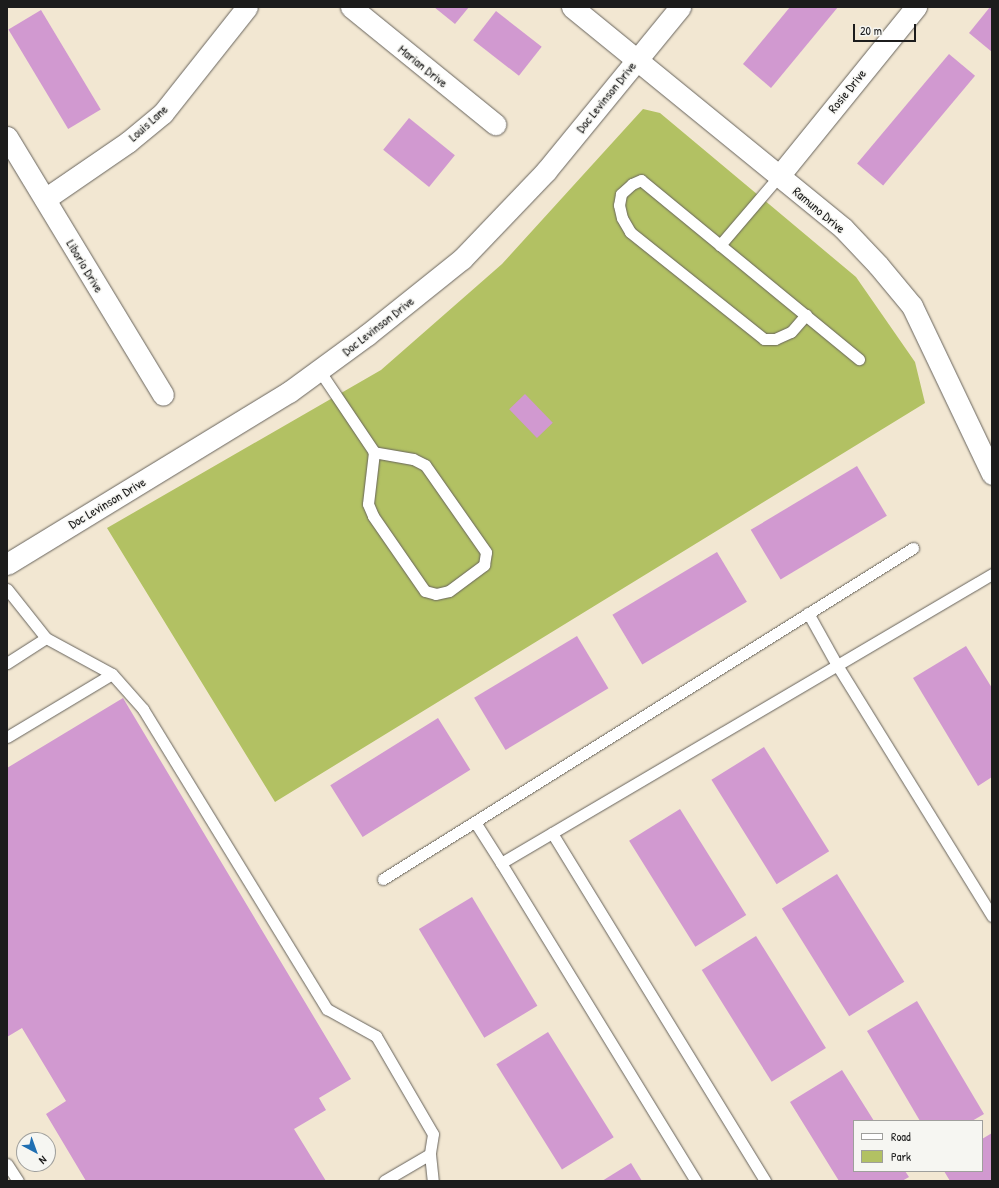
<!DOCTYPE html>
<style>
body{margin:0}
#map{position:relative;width:999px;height:1188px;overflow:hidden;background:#f2e7d2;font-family:"Patrick Hand",sans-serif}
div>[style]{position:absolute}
.green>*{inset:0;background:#b2c163}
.building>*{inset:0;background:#d199d0;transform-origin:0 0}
.roads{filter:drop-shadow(0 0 1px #67635c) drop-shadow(0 0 1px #67635c)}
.lane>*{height:11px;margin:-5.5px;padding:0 5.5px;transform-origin:5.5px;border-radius:5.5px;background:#fff}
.street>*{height:21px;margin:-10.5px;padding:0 10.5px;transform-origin:10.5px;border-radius:10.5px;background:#fff}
span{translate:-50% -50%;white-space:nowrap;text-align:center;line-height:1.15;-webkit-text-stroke:3px #f6f6f2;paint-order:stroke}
.street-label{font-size:13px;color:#1c1c1c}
.frame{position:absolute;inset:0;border:8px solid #1c1c1c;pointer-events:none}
.legend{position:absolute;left:853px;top:1120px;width:130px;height:52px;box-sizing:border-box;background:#f6f6f2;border:1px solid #9f9f9c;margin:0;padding:5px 7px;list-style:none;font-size:12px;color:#1c1c1c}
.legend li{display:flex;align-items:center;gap:8px;height:20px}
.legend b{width:20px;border:1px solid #9f9f9c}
.north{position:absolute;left:16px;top:1132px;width:40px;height:40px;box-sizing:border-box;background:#f6f6f2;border:1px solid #9f9f9c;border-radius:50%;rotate:139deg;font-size:11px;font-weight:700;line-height:16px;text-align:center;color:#1c1c1c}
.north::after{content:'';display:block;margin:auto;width:14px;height:18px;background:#1f6fb2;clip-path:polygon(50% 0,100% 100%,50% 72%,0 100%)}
.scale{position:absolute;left:853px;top:24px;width:63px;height:18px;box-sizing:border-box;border:2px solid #1c1c1c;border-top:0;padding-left:5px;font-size:12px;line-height:14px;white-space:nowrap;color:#1c1c1c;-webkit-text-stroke:3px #f6f6f2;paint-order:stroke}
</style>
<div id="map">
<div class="green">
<div style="clip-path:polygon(643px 109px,660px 113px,856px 277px,915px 362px,925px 403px,275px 802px,107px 528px,381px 370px,502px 264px)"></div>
</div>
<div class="building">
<div style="clip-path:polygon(434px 7px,469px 7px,455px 24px)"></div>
<div style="clip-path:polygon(790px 7px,838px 7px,771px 88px,743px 64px)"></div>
<div style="clip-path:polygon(990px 7px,992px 7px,992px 52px,969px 33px)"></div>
<div style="left:41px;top:10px;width:116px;height:38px;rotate:59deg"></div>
<div style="left:496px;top:11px;width:58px;height:37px;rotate:38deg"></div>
<div style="left:949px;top:54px;width:34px;height:143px;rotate:40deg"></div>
<div style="left:409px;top:118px;width:59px;height:41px;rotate:39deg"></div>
<div style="left:525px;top:394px;width:40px;height:22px;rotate:46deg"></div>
<div style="left:857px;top:466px;width:58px;height:124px;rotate:59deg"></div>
<div style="left:717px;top:552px;width:58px;height:122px;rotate:59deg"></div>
<div style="left:577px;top:636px;width:61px;height:120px;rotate:59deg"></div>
<div style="clip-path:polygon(966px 646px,992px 688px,992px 777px,978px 786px,913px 678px)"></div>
<div style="clip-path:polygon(123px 698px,351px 1079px,319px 1098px,326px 1110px,294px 1129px,326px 1181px,86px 1181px,46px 1114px,66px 1101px,22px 1028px,7px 1037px,7px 768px)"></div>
<div style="left:438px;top:718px;width:61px;height:127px;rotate:58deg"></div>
<div style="left:764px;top:747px;width:123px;height:62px;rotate:58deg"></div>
<div style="left:680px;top:809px;width:125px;height:60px;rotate:58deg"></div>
<div style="left:837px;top:874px;width:127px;height:65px;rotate:58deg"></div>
<div style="left:472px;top:897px;width:127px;height:62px;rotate:59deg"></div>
<div style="left:756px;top:936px;width:132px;height:64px;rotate:58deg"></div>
<div style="clip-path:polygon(917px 1001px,984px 1114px,972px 1121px,920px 1121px,867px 1031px)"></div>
<div style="left:548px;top:1032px;width:124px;height:61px;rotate:58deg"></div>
<div style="clip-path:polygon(842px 1070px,874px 1121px,854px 1121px,854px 1171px,905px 1171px,909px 1177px,902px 1181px,839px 1181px,790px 1102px)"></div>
<div style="clip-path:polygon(992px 1133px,992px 1181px,950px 1181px,944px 1171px,982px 1171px,982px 1139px)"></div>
<div style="clip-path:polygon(631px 1163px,642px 1181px,602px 1181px)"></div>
</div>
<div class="roads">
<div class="lane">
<div style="left:779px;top:176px;width:91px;rotate:130.5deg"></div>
<div style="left:720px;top:245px;width:180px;rotate:39.4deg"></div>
<div style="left:720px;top:245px;width:102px;rotate:-140.6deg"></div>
<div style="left:641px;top:180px;width:10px;rotate:156deg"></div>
<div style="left:632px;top:184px;width:15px;rotate:138deg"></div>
<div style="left:621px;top:194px;width:11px;rotate:100deg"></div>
<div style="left:619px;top:205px;width:13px;rotate:77deg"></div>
<div style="left:622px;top:218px;width:16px;rotate:60deg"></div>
<div style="left:630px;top:232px;width:171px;rotate:38.6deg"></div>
<div style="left:764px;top:339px;width:11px"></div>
<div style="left:775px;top:339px;width:17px;rotate:-24deg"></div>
<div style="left:791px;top:332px;width:23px;rotate:-49deg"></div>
<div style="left:319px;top:370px;width:99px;rotate:56.1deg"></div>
<div style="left:374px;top:452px;width:52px;rotate:96.6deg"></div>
<div style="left:368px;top:504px;width:13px;rotate:67deg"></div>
<div style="left:373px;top:516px;width:91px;rotate:55.3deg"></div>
<div style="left:425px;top:591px;width:11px;rotate:15deg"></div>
<div style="left:436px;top:594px;width:13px;rotate:-13deg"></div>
<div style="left:449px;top:591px;width:44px;rotate:-36.6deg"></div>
<div style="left:484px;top:565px;width:13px;rotate:-81deg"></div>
<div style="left:486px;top:552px;width:106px;rotate:-125deg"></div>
<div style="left:425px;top:465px;width:13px;rotate:-153deg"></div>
<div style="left:413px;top:459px;width:40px;rotate:-170deg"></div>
<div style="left:7px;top:589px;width:63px;rotate:51.5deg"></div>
<div style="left:46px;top:638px;width:75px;rotate:28.6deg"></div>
<div style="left:808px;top:613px;width:60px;rotate:60.9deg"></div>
<div style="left:837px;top:665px;width:295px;rotate:58.3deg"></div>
<div style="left:7px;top:663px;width:46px;rotate:-32.7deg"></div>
<div style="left:7px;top:737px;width:122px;rotate:-31deg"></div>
<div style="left:112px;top:674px;width:47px;rotate:48.5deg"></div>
<div style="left:143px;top:709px;width:352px;rotate:58.5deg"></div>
<div style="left:327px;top:1009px;width:56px;rotate:28.9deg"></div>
<div style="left:376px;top:1036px;width:113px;rotate:59.8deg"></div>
<div style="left:433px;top:1134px;width:20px;rotate:99deg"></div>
<div style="left:430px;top:1154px;width:53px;rotate:149.6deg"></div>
<div style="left:475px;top:822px;width:49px;rotate:57.6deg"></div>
<div style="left:501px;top:863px;width:570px;rotate:-30.48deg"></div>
<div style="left:552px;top:833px;width:408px;rotate:58.5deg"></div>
<div style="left:501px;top:863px;width:373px;rotate:58.5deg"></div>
<div style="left:383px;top:879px;width:625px;rotate:-31.99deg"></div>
<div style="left:430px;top:1154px;width:27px;rotate:84deg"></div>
<div style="left:7px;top:1164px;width:20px;rotate:57deg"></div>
</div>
<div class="street">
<div style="left:351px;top:7px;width:186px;rotate:39.1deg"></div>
<div style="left:572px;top:7px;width:350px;rotate:39.2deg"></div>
<div style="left:843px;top:228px;width:51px;rotate:46.6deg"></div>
<div style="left:878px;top:265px;width:53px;rotate:50.3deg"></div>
<div style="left:912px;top:306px;width:186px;rotate:64.5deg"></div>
<div style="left:7px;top:137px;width:301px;rotate:58.8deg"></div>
<div style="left:779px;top:176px;width:218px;rotate:-51deg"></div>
<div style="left:45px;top:199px;width:101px;rotate:-34.5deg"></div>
<div style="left:128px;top:142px;width:45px;rotate:-39.6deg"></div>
<div style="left:163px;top:113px;width:135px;rotate:-51.6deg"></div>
<div style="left:7px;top:564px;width:330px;rotate:-31.4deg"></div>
<div style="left:289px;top:392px;width:97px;rotate:-36.2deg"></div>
<div style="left:367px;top:335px;width:122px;rotate:-38.7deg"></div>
<div style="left:462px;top:259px;width:122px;rotate:-46.3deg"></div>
<div style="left:546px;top:171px;width:212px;rotate:-50.7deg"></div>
</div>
</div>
<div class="street-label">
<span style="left:423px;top:66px;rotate:39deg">Marian Drive</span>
<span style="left:847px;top:91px;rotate:-51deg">Rosie Drive</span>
<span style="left:606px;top:97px;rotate:-51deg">Doc Levinson Drive</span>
<span style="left:148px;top:123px;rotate:-42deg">Louis Lane</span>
<span style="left:819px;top:210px;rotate:40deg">Ramuno Drive</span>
<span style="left:85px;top:266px;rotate:59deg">Liborio Drive</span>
<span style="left:378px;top:326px;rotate:-38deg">Doc Levinson Drive</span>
<span style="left:107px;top:503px;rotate:-31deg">Doc Levinson Drive</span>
</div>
<div class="frame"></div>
<ul class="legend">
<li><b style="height:5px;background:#fff"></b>Road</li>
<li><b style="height:11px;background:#b2c163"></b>Park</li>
</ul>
<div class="north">N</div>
<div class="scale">20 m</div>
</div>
